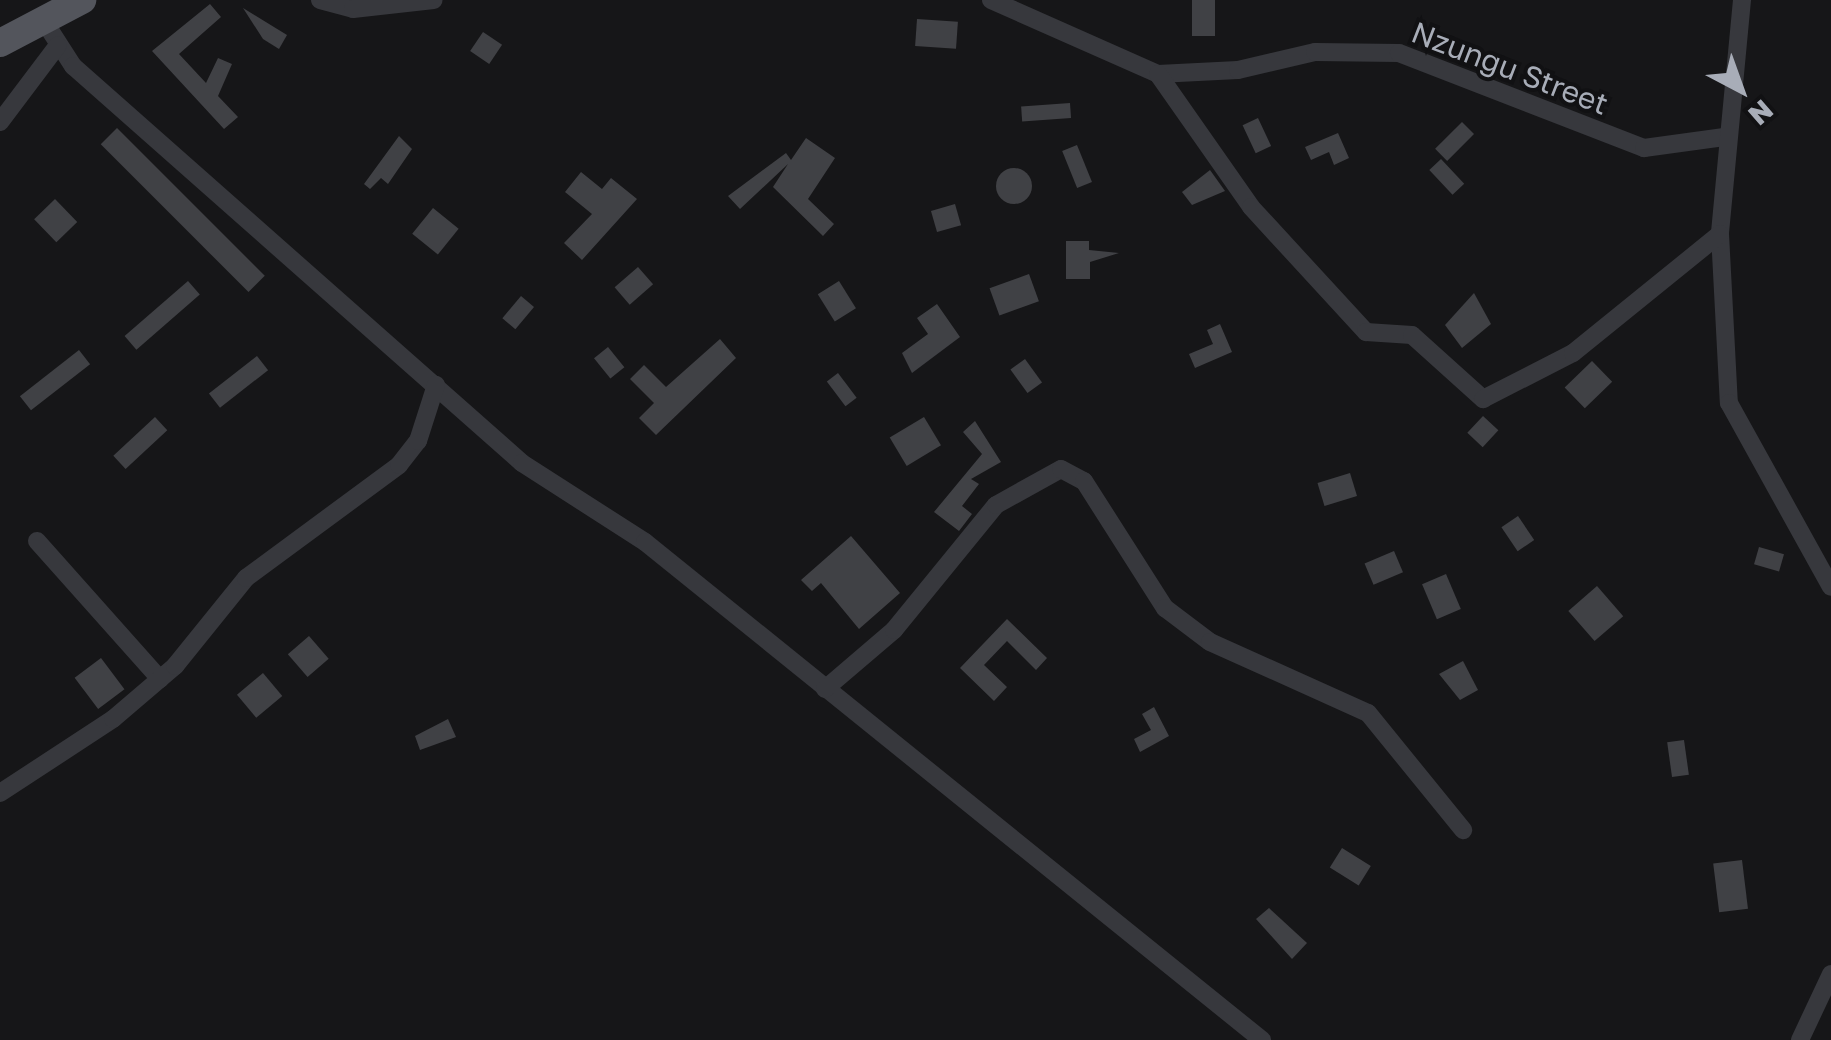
<!DOCTYPE html>
<style>
body{margin:0}
#map{position:relative;width:1831px;height:1040px;overflow:hidden;background:#161618;font-family:"Golos Text",sans-serif}
div>[style]{position:absolute}
.building>*{inset:0;background:#404145;transform-origin:0 0}
.round{border-radius:50%}
.street>*{height:18px;margin:-9px;padding:0 9px;transform-origin:9px;border-radius:9px;background:#37383d}
.primary>*{height:28px;margin:-14px;padding:0 14px;transform-origin:14px;border-radius:14px;background:#53555c}
span{translate:-50% -50%;white-space:nowrap;text-align:center;line-height:1.15;-webkit-text-stroke:8px #111113;paint-order:stroke}
.street-label{font-size:30px;color:#a8adb8}
.north{position:absolute;left:1691px;top:40px;width:100px;height:100px;-webkit-text-stroke:8px #111113;paint-order:stroke;rotate:139deg;font-size:28px;font-weight:700;line-height:40px;text-align:center;color:#a8adb8}
.north::after{content:'';display:block;margin:auto;width:35px;height:45px;background:#a8adb8;clip-path:polygon(50% 0,100% 100%,50% 72%,0 100%)}
</style>
<div id="map">
<div class="building">
<div style="left:1192px;top:0;width:23px;height:36px"></div>
<div style="clip-path:polygon(210px 4px,221px 17px,179px 54px,206px 83px,218px 58px,232px 64px,218px 96px,238px 117px,224px 129px,152px 51px)"></div>
<div style="clip-path:polygon(243px 8px,287px 35px,279px 49px,263px 39px)"></div>
<div style="left:917px;top:19px;width:41px;height:27px;rotate:4deg"></div>
<div style="left:483px;top:32px;width:23px;height:23px;rotate:34deg"></div>
<div style="left:1070px;top:103px;width:15px;height:49px;rotate:86deg"></div>
<div style="left:1258px;top:118px;width:31px;height:17px;rotate:65deg"></div>
<div style="left:1462px;top:122px;width:17px;height:38px;rotate:45deg"></div>
<div style="left:117px;top:128px;width:209px;height:23px;rotate:45deg"></div>
<div style="clip-path:polygon(1338px 133px,1349px 158px,1334px 165px,1329px 152px,1311px 160px,1305px 147px)"></div>
<div style="clip-path:polygon(399px 136px,412px 149px,388px 184px,381px 178px,370px 189px,364px 184px)"></div>
<div style="clip-path:polygon(806px 138px,835px 158px,808px 199px,834px 224px,823px 236px,773px 187px,788px 164px,740px 209px,728px 196px,786px 153px,791px 160px)"></div>
<div style="left:1077px;top:145px;width:40px;height:16px;rotate:68deg"></div>
<div style="left:1441px;top:159px;width:34px;height:16px;rotate:47deg"></div>
<div class="round" style="left:996px;top:168px;width:36px;height:36px"></div>
<div style="clip-path:polygon(1210px 170px,1225px 191px,1192px 205px,1182px 192px)"></div>
<div style="clip-path:polygon(581px 172px,602px 189px,611px 178px,637px 199px,582px 260px,564px 243px,592px 214px,565px 192px)"></div>
<div style="left:55px;top:199px;width:32px;height:29px;rotate:46deg"></div>
<div style="left:955px;top:204px;width:22px;height:25px;rotate:74deg"></div>
<div style="left:433px;top:208px;width:33px;height:33px;rotate:39deg"></div>
<div style="clip-path:polygon(1066px 241px,1089px 241px,1089px 250px,1119px 253px,1090px 262px,1090px 279px,1066px 279px)"></div>
<div style="left:638px;top:267px;width:23px;height:31px;rotate:49deg"></div>
<div style="left:1029px;top:274px;width:29px;height:42px;rotate:70deg"></div>
<div style="left:188px;top:281px;width:18px;height:84px;rotate:49deg"></div>
<div style="left:839px;top:281px;width:32px;height:25px;rotate:58deg"></div>
<div style="clip-path:polygon(1474px 293px,1491px 324px,1462px 348px,1445px 325px)"></div>
<div style="left:521px;top:296px;width:17px;height:29px;rotate:40deg"></div>
<div style="clip-path:polygon(937px 304px,960px 337px,912px 373px,902px 353px,928px 334px,917px 318px)"></div>
<div style="clip-path:polygon(1220px 324px,1232px 352px,1195px 368px,1189px 354px,1213px 344px,1207px 330px)"></div>
<div style="clip-path:polygon(720px 339px,736px 358px,656px 435px,639px 418px,654px 403px,630px 379px,644px 365px,666px 387px)"></div>
<div style="left:608px;top:347px;width:26px;height:18px;rotate:51deg"></div>
<div style="left:79px;top:350px;width:18px;height:75px;rotate:52deg"></div>
<div style="left:257px;top:356px;width:18px;height:61px;rotate:52deg"></div>
<div style="left:1025px;top:359px;width:29px;height:18px;rotate:54deg"></div>
<div style="left:1592px;top:361px;width:29px;height:38px;rotate:46deg"></div>
<div style="left:838px;top:373px;width:31px;height:14px;rotate:53deg"></div>
<div style="left:1483px;top:416px;width:21px;height:23px;rotate:43deg"></div>
<div style="left:155px;top:417px;width:18px;height:57px;rotate:47deg"></div>
<div style="left:924px;top:417px;width:33px;height:40px;rotate:59deg"></div>
<div style="clip-path:polygon(975px 421px,1001px 462px,971px 479px,979px 484px,962px 506px,972px 514px,959px 531px,934px 512px,982px 454px,963px 432px)"></div>
<div style="left:1350px;top:473px;width:24px;height:34px;rotate:73deg"></div>
<div style="left:1518px;top:516px;width:29px;height:20px;rotate:56deg"></div>
<div style="clip-path:polygon(851px 536px,900px 593px,859px 629px,821px 583px,812px 591px,801px 580px)"></div>
<div style="left:1759px;top:547px;width:26px;height:18px;rotate:16deg"></div>
<div style="left:1394px;top:551px;width:23px;height:32px;rotate:67deg"></div>
<div style="left:1446px;top:574px;width:38px;height:26px;rotate:67deg"></div>
<div style="left:1597px;top:586px;width:40px;height:38px;rotate:49deg"></div>
<div style="clip-path:polygon(1007px 619px,1047px 658px,1036px 670px,1007px 641px,984px 665px,1007px 687px,994px 701px,960px 668px)"></div>
<div style="left:309px;top:636px;width:30px;height:28px;rotate:49deg"></div>
<div style="left:101px;top:658px;width:39px;height:33px;rotate:53deg"></div>
<div style="clip-path:polygon(1463px 661px,1478px 690px,1460px 700px,1439px 674px)"></div>
<div style="left:263px;top:673px;width:30px;height:34px;rotate:50deg"></div>
<div style="clip-path:polygon(1154px 707px,1169px 736px,1140px 752px,1134px 739px,1151px 730px,1142px 714px)"></div>
<div style="clip-path:polygon(448px 719px,456px 737px,420px 750px,415px 736px)"></div>
<div style="left:1684px;top:740px;width:35px;height:17px;rotate:82deg"></div>
<div style="left:1342px;top:848px;width:34px;height:23px;rotate:32deg"></div>
<div style="left:1742px;top:860px;width:49px;height:29px;rotate:83deg"></div>
<div style="clip-path:polygon(1269px 908px,1307px 943px,1292px 959px,1256px 919px)"></div>
</div>
<div class="street">
<div style="left:320px;top:0;width:34px;rotate:15deg"></div>
<div style="left:353px;top:9px;width:81px;rotate:-6.3deg"></div>
<div style="left:991px;top:0;width:183px;rotate:23.9deg"></div>
<div style="left:1158px;top:74px;width:80px;rotate:-2.9deg"></div>
<div style="left:1238px;top:70px;width:79px;rotate:-13.2deg"></div>
<div style="left:1315px;top:52px;width:84px;rotate:0.7deg"></div>
<div style="left:1399px;top:53px;width:263px;rotate:21.2deg"></div>
<div style="left:1644px;top:148px;width:81px;rotate:-7.8deg"></div>
<div style="left:1742px;top:0;width:235px;rotate:95.4deg"></div>
<div style="left:1720px;top:234px;width:169px;rotate:87deg"></div>
<div style="left:1729px;top:403px;width:210px;rotate:61deg"></div>
<div style="left:44px;top:21px;width:54px;rotate:57.2deg"></div>
<div style="left:73px;top:66px;width:599px;rotate:41.48deg"></div>
<div style="left:522px;top:463px;width:146px;rotate:32.7deg"></div>
<div style="left:645px;top:542px;width:793px;rotate:38.91deg"></div>
<div style="left:1158px;top:74px;width:162px;rotate:55deg"></div>
<div style="left:1251px;top:207px;width:170px;rotate:47.4deg"></div>
<div style="left:1366px;top:332px;width:46px;rotate:3.7deg"></div>
<div style="left:1412px;top:335px;width:96px;rotate:42deg"></div>
<div style="left:1483px;top:399px;width:101px;rotate:-27.1deg"></div>
<div style="left:1573px;top:353px;width:189px;rotate:-39deg"></div>
<div style="left:0;top:122px;width:96px;rotate:-53deg"></div>
<div style="left:37px;top:541px;width:185px;rotate:48.3deg"></div>
<div style="left:825px;top:689px;width:91px;rotate:-40.5deg"></div>
<div style="left:894px;top:630px;width:161px;rotate:-50.8deg"></div>
<div style="left:996px;top:505px;width:74px;rotate:-29deg"></div>
<div style="left:1061px;top:469px;width:26px;rotate:28deg"></div>
<div style="left:1084px;top:481px;width:151px;rotate:57.5deg"></div>
<div style="left:1165px;top:608px;width:56px;rotate:37.1deg"></div>
<div style="left:1210px;top:642px;width:173px;rotate:24.2deg"></div>
<div style="left:1368px;top:713px;width:151px;rotate:50.9deg"></div>
<div style="left:0;top:793px;width:135px;rotate:-33.2deg"></div>
<div style="left:113px;top:719px;width:82px;rotate:-40.5deg"></div>
<div style="left:175px;top:666px;width:113px;rotate:-51.1deg"></div>
<div style="left:246px;top:578px;width:190px;rotate:-36.4deg"></div>
<div style="left:399px;top:465px;width:31px;rotate:-52deg"></div>
<div style="left:418px;top:441px;width:59px;rotate:-72.2deg"></div>
<div style="left:1800px;top:1040px;width:73px;rotate:-64.8deg"></div>
</div>
<div class="primary">
<div style="left:0;top:43px;width:93px;rotate:-27.7deg"></div>
</div>
<div class="street-label">
<span style="left:1510px;top:68px;rotate:21deg">Nzungu Street</span>
</div>
<div class="north">N</div>
</div>
